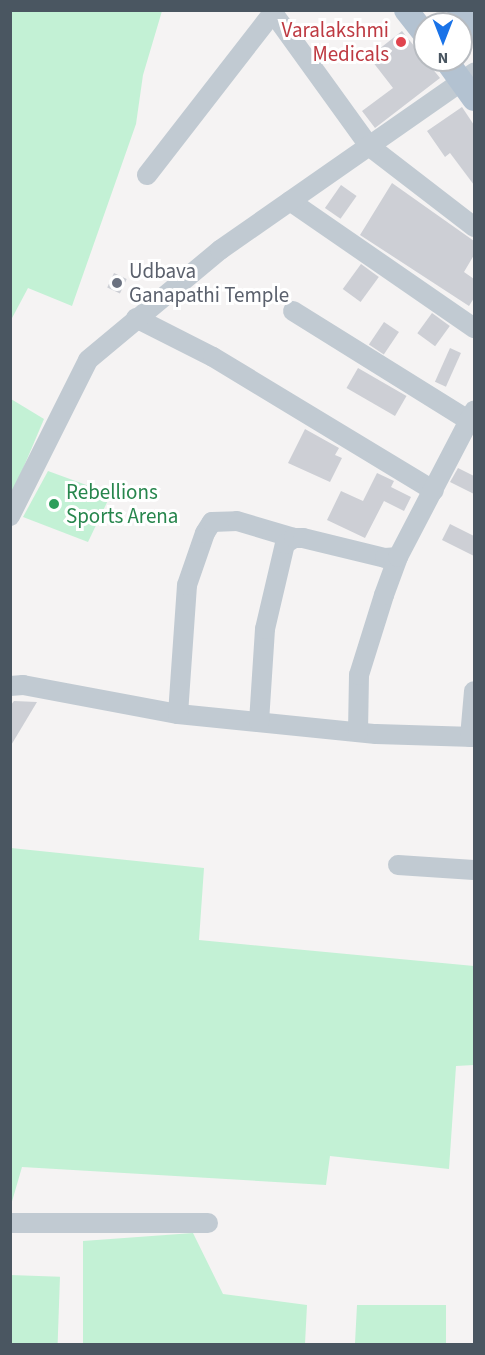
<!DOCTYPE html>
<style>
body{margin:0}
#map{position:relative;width:485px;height:1355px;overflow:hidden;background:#f5f3f3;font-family:"Source Sans 3",sans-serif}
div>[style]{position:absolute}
.green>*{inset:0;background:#c3f1d5;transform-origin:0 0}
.building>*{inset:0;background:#cdcfd5;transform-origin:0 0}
.minor>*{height:20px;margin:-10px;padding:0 10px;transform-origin:10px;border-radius:10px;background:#c1cad2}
.major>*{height:24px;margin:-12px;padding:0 12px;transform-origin:12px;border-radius:12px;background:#b3c2d1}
.dots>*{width:16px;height:16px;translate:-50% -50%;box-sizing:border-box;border:3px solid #fff;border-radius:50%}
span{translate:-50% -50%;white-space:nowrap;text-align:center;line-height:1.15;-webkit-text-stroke:6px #fff;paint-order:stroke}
.health-label{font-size:21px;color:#be3a42}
.right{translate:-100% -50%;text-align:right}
.worship-label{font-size:21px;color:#5b616d}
.left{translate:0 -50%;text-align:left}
.leisure-label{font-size:21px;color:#27864d}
.frame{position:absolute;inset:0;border:12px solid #4a5661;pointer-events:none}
.north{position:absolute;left:413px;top:12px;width:60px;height:60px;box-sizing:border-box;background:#fff;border:2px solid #b7bbc0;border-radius:50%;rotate:180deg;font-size:16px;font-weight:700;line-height:24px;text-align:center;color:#4a5661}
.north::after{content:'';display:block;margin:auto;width:21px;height:27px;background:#1a73e8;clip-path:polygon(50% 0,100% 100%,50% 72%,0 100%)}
</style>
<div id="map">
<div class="green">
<div style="clip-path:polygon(11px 10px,162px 11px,143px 75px,136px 124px,72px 306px,28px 288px,11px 320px)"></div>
<div style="clip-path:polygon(11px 399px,44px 419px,11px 497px)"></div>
<div style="clip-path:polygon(48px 471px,111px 494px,88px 542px,23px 517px)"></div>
<div style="clip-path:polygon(11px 848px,204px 868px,199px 940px,474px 966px,474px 1065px,456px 1066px,449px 1169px,330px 1156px,326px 1185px,22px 1167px,11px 1205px)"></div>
<div style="clip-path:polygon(193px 1233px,223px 1294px,307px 1305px,305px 1344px,355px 1343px,357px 1305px,446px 1305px,446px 1344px,83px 1344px,83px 1241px)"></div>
<div style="left:10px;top:1275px;width:50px;height:69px;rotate:2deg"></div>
</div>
<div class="building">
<div style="clip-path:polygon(402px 31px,440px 78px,375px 128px,362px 111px,393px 88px,369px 57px)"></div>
<div style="clip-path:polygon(462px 107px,474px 125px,474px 185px,450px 153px,445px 157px,427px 131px)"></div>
<div style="clip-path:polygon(392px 183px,474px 241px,474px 255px,464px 272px,474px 279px,474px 298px,469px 306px,360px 235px)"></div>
<div style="left:341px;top:185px;width:19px;height:28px;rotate:35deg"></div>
<div style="left:361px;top:264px;width:22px;height:31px;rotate:36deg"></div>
<div style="left:114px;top:273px;width:14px;height:16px;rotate:25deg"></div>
<div style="left:432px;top:313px;width:22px;height:25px;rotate:36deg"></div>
<div style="left:384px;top:322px;width:18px;height:27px;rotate:34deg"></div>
<div style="left:450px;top:348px;width:12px;height:37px;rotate:24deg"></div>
<div style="left:358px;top:368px;width:56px;height:23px;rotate:30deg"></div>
<div style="clip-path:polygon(305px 429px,339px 448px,335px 455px,342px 458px,330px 482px,288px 463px)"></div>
<div style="clip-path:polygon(458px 468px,474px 476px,474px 494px,450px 482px)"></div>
<div style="clip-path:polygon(377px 473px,394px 481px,391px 487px,411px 497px,404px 511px,384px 501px,365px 538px,327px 520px,341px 491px,363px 501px)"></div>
<div style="clip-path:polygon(450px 524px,474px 536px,474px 556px,442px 540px)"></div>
<div style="clip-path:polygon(14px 701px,37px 702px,10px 747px,10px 706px)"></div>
</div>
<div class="minor">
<div style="left:271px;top:10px;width:168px;rotate:54.2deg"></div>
<div style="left:369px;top:146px;width:133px;rotate:37.6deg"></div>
<div style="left:147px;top:175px;width:209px;rotate:-52.2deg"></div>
<div style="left:290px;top:201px;width:224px;rotate:34.6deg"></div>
<div style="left:293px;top:311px;width:208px;rotate:31.9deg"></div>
<div style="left:136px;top:318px;width:86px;rotate:26.9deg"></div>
<div style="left:213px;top:357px;width:258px;rotate:31.2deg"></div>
<div style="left:10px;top:516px;width:174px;rotate:-63.4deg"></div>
<div style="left:88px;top:360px;width:172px;rotate:-39.8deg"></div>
<div style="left:220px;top:250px;width:310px;rotate:-34.9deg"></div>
<div style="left:10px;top:686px;width:13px;rotate:-4deg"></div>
<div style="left:23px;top:685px;width:158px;rotate:10.6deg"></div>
<div style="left:178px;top:714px;width:199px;rotate:5.8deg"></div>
<div style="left:376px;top:734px;width:98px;rotate:1.8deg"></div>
<div style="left:178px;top:714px;width:129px;rotate:-86deg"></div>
<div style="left:187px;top:585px;width:55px;rotate:-70.9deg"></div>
<div style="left:205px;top:533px;width:13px;rotate:-58deg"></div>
<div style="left:212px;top:522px;width:25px;rotate:-2deg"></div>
<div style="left:237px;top:521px;width:59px;rotate:16.6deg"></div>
<div style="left:259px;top:722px;width:93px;rotate:-86.3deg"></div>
<div style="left:265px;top:629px;width:87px;rotate:-76.8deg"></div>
<div style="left:285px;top:544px;width:11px;rotate:-34deg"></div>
<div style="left:294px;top:538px;width:9px"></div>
<div style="left:303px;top:538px;width:84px;rotate:13.7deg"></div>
<div style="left:385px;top:558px;width:13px;rotate:-4deg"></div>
<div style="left:358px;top:732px;width:57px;rotate:-89deg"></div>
<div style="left:359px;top:675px;width:84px;rotate:-72.6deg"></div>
<div style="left:384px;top:595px;width:40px;rotate:-69.8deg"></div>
<div style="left:398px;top:557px;width:165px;rotate:-62.5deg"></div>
<div style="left:470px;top:737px;width:46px;rotate:-85deg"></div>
<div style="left:398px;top:865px;width:76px;rotate:3.8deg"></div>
<div style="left:10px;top:1223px;width:198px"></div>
</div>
<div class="major">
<div style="left:406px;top:10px;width:31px;rotate:52deg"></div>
<div style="left:459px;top:10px;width:25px;rotate:53deg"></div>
<div style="left:446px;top:60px;width:48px;rotate:54.3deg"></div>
</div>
<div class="dots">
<div style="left:401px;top:42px;background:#e0444e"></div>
<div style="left:117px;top:283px;background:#6b7280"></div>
<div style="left:54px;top:504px;background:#2e9e5b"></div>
</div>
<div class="health-label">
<span class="right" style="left:389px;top:42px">Varalakshmi<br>Medicals</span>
</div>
<div class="worship-label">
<span class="left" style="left:129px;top:283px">Udbava<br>Ganapathi Temple</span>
</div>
<div class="leisure-label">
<span class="left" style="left:66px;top:504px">Rebellions<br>Sports Arena</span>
</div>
<div class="frame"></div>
<div class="north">N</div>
</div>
